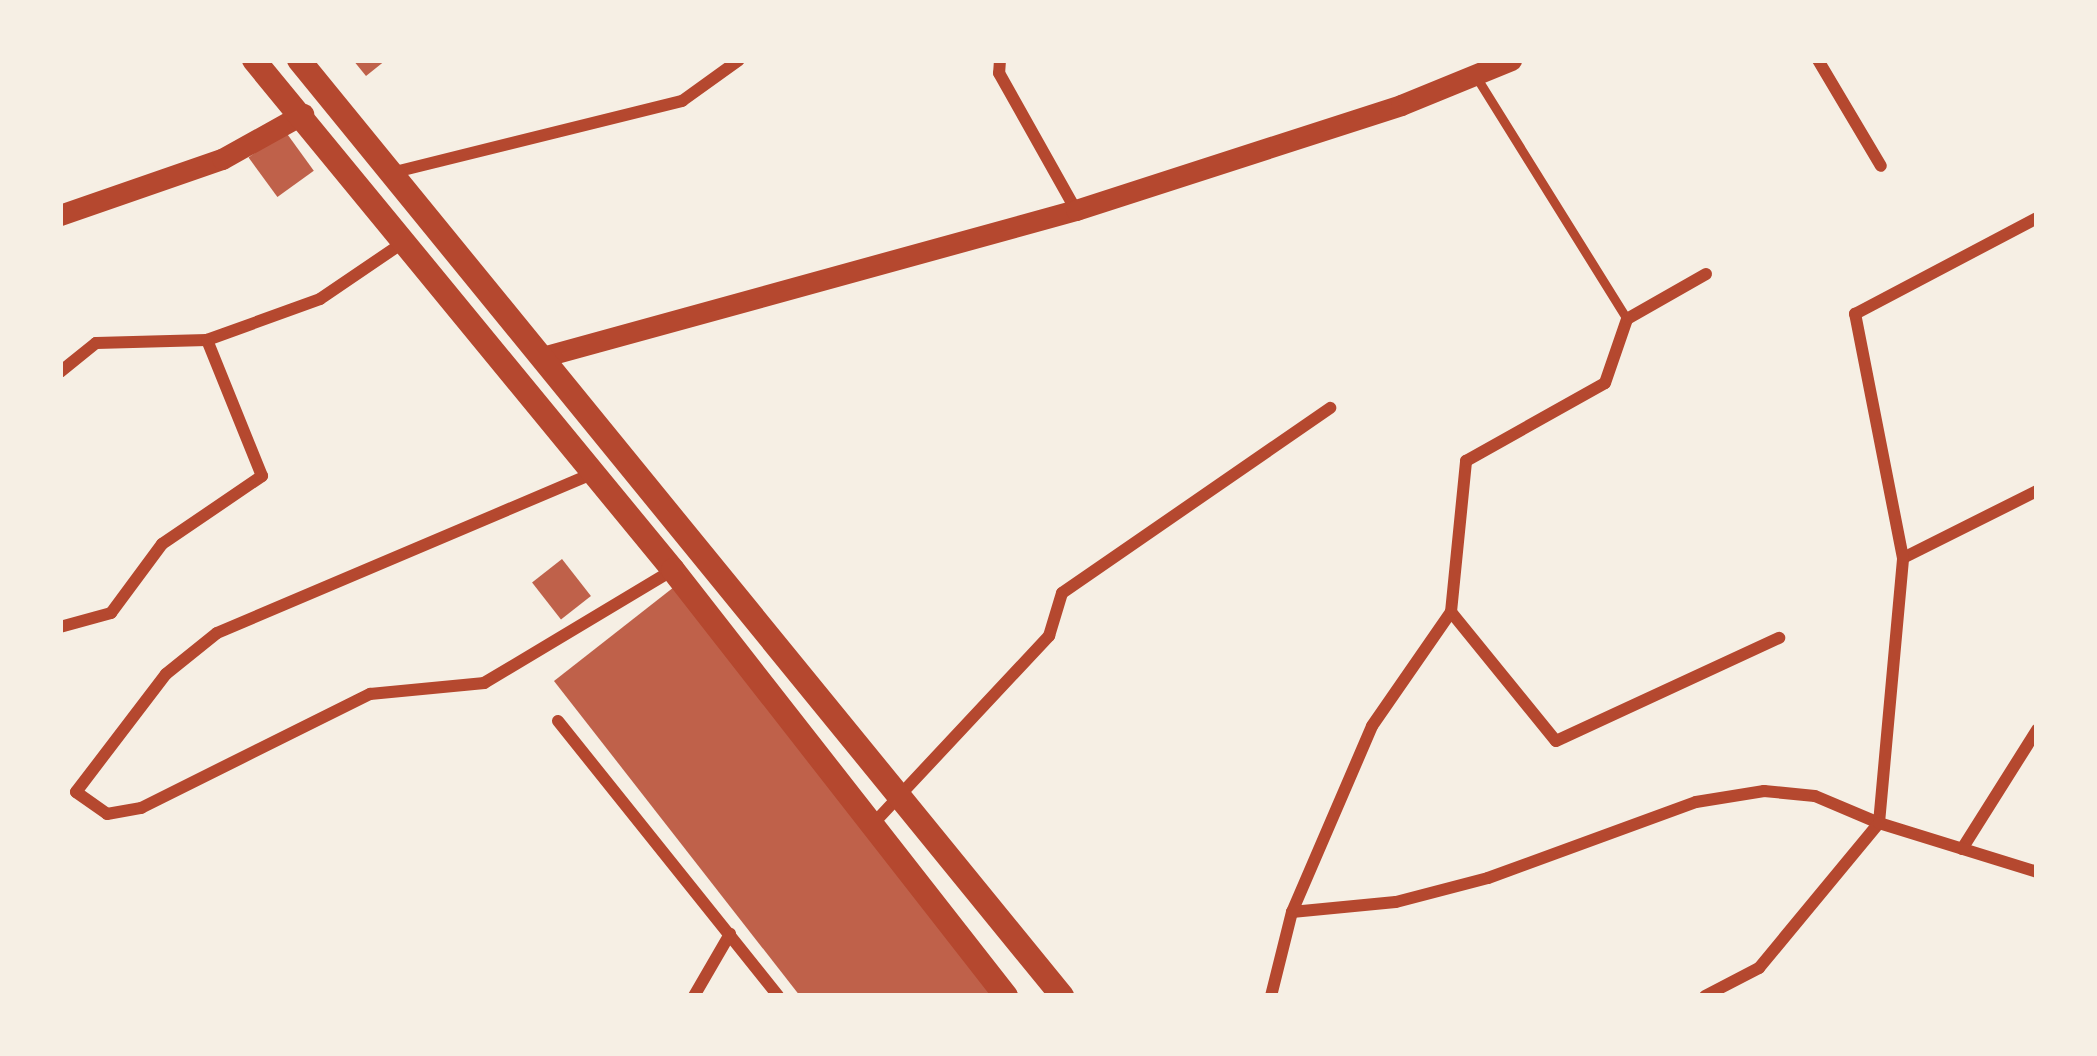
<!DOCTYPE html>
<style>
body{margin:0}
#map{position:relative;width:2097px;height:1056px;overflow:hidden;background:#f6efe4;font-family:Rubik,sans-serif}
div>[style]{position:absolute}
.building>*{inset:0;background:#bf614a;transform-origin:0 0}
.service>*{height:9px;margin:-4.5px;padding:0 4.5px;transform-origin:4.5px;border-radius:4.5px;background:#b5482f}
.minor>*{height:12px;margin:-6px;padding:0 6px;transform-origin:6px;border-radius:6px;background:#b5482f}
.tertiary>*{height:21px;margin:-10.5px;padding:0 10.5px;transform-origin:10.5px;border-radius:10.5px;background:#b5482f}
.secondary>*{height:24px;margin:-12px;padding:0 12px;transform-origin:12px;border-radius:12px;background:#b5482f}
span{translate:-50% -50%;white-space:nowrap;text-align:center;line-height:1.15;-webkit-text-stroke:10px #f6efe4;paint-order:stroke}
.frame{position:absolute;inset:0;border:63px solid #f6efe4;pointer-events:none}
</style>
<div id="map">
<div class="building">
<div style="clip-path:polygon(353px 60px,386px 60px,366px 76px)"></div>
<div style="left:285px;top:131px;width:49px;height:45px;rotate:54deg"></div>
<div style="left:562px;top:559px;width:47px;height:38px;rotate:52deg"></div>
<div style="clip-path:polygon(674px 587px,994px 996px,800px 996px,554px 681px)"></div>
</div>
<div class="service">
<div style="left:1475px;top:75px;width:287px;rotate:58.1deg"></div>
</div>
<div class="minor">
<div style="left:1000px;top:60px;width:13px;rotate:94deg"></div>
<div style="left:999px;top:73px;width:157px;rotate:60.7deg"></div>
<div style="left:1818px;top:60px;width:123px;rotate:59.3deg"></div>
<div style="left:395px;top:172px;width:296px;rotate:-13.9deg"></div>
<div style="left:682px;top:101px;width:70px;rotate:-35.7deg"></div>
<div style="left:60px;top:372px;width:46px;rotate:-38.9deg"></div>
<div style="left:96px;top:343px;width:111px;rotate:-1.5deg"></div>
<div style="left:1903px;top:558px;width:150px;rotate:-26.6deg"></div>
<div style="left:1451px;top:612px;width:166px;rotate:50.9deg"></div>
<div style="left:1556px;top:741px;width:246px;rotate:-24.8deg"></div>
<div style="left:60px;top:627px;width:53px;rotate:-15.4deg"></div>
<div style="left:111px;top:613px;width:86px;rotate:-53.5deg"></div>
<div style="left:162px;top:544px;width:121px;rotate:-34.2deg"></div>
<div style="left:262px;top:476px;width:147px;rotate:-112deg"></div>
<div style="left:207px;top:340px;width:120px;rotate:-19.9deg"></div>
<div style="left:320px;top:299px;width:102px;rotate:-34.2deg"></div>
<div style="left:558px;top:721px;width:352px;rotate:51.3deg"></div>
<div style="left:76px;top:792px;width:38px;rotate:35deg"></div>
<div style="left:107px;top:814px;width:35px;rotate:-10deg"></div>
<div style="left:141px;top:808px;width:256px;rotate:-26.5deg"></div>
<div style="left:370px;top:694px;width:115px;rotate:-5.5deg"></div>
<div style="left:484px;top:683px;width:220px;rotate:-30.9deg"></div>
<div style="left:76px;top:792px;width:148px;rotate:-52.7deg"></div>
<div style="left:166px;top:674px;width:65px;rotate:-38.8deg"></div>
<div style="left:217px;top:633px;width:406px;rotate:-23deg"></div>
<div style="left:873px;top:824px;width:258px;rotate:-46.9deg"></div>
<div style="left:1049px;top:636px;width:45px;rotate:-73.2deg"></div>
<div style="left:1062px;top:593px;width:326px;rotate:-34.6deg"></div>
<div style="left:1962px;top:849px;width:141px;rotate:-57.8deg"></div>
<div style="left:1292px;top:912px;width:104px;rotate:-5.5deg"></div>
<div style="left:1396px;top:902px;width:95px;rotate:-14.6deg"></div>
<div style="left:1488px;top:878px;width:221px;rotate:-20.1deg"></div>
<div style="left:1696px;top:802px;width:69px;rotate:-9.2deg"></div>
<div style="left:1764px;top:791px;width:51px;rotate:5.6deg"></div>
<div style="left:1815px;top:796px;width:69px;rotate:22.9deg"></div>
<div style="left:1879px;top:823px;width:266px;rotate:-84.8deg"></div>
<div style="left:1903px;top:558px;width:249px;rotate:-101.1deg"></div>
<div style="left:1855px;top:314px;width:206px;rotate:-27.8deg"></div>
<div style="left:694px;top:996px;width:72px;rotate:-59.9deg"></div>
<div style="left:1271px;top:996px;width:87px;rotate:-76deg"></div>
<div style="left:1292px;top:912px;width:202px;rotate:-66.7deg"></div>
<div style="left:1372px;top:726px;width:139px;rotate:-55.3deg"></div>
<div style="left:1451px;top:612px;width:152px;rotate:-84.3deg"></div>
<div style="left:1466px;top:461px;width:159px;rotate:-29.3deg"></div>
<div style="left:1605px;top:383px;width:68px;rotate:-71deg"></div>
<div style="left:1627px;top:319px;width:91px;rotate:-29.7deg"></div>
<div style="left:1705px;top:996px;width:61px;rotate:-27.4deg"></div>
<div style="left:1759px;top:968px;width:188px;rotate:-50.4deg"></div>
<div style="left:1879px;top:823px;width:165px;rotate:17.2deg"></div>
</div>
<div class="tertiary">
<div style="left:60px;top:215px;width:171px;rotate:-19.1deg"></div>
<div style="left:222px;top:159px;width:93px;rotate:-29.1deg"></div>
<div style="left:542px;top:357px;width:554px;rotate:-15.39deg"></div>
<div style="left:1076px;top:210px;width:342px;rotate:-17.9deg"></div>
<div style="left:1401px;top:105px;width:119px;rotate:-22.2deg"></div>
</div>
<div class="secondary">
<div style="left:254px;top:60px;width:660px;rotate:50.59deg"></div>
<div style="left:673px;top:570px;width:541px;rotate:51.99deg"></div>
<div style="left:299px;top:60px;width:1208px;rotate:50.81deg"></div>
</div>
<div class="frame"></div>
</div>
